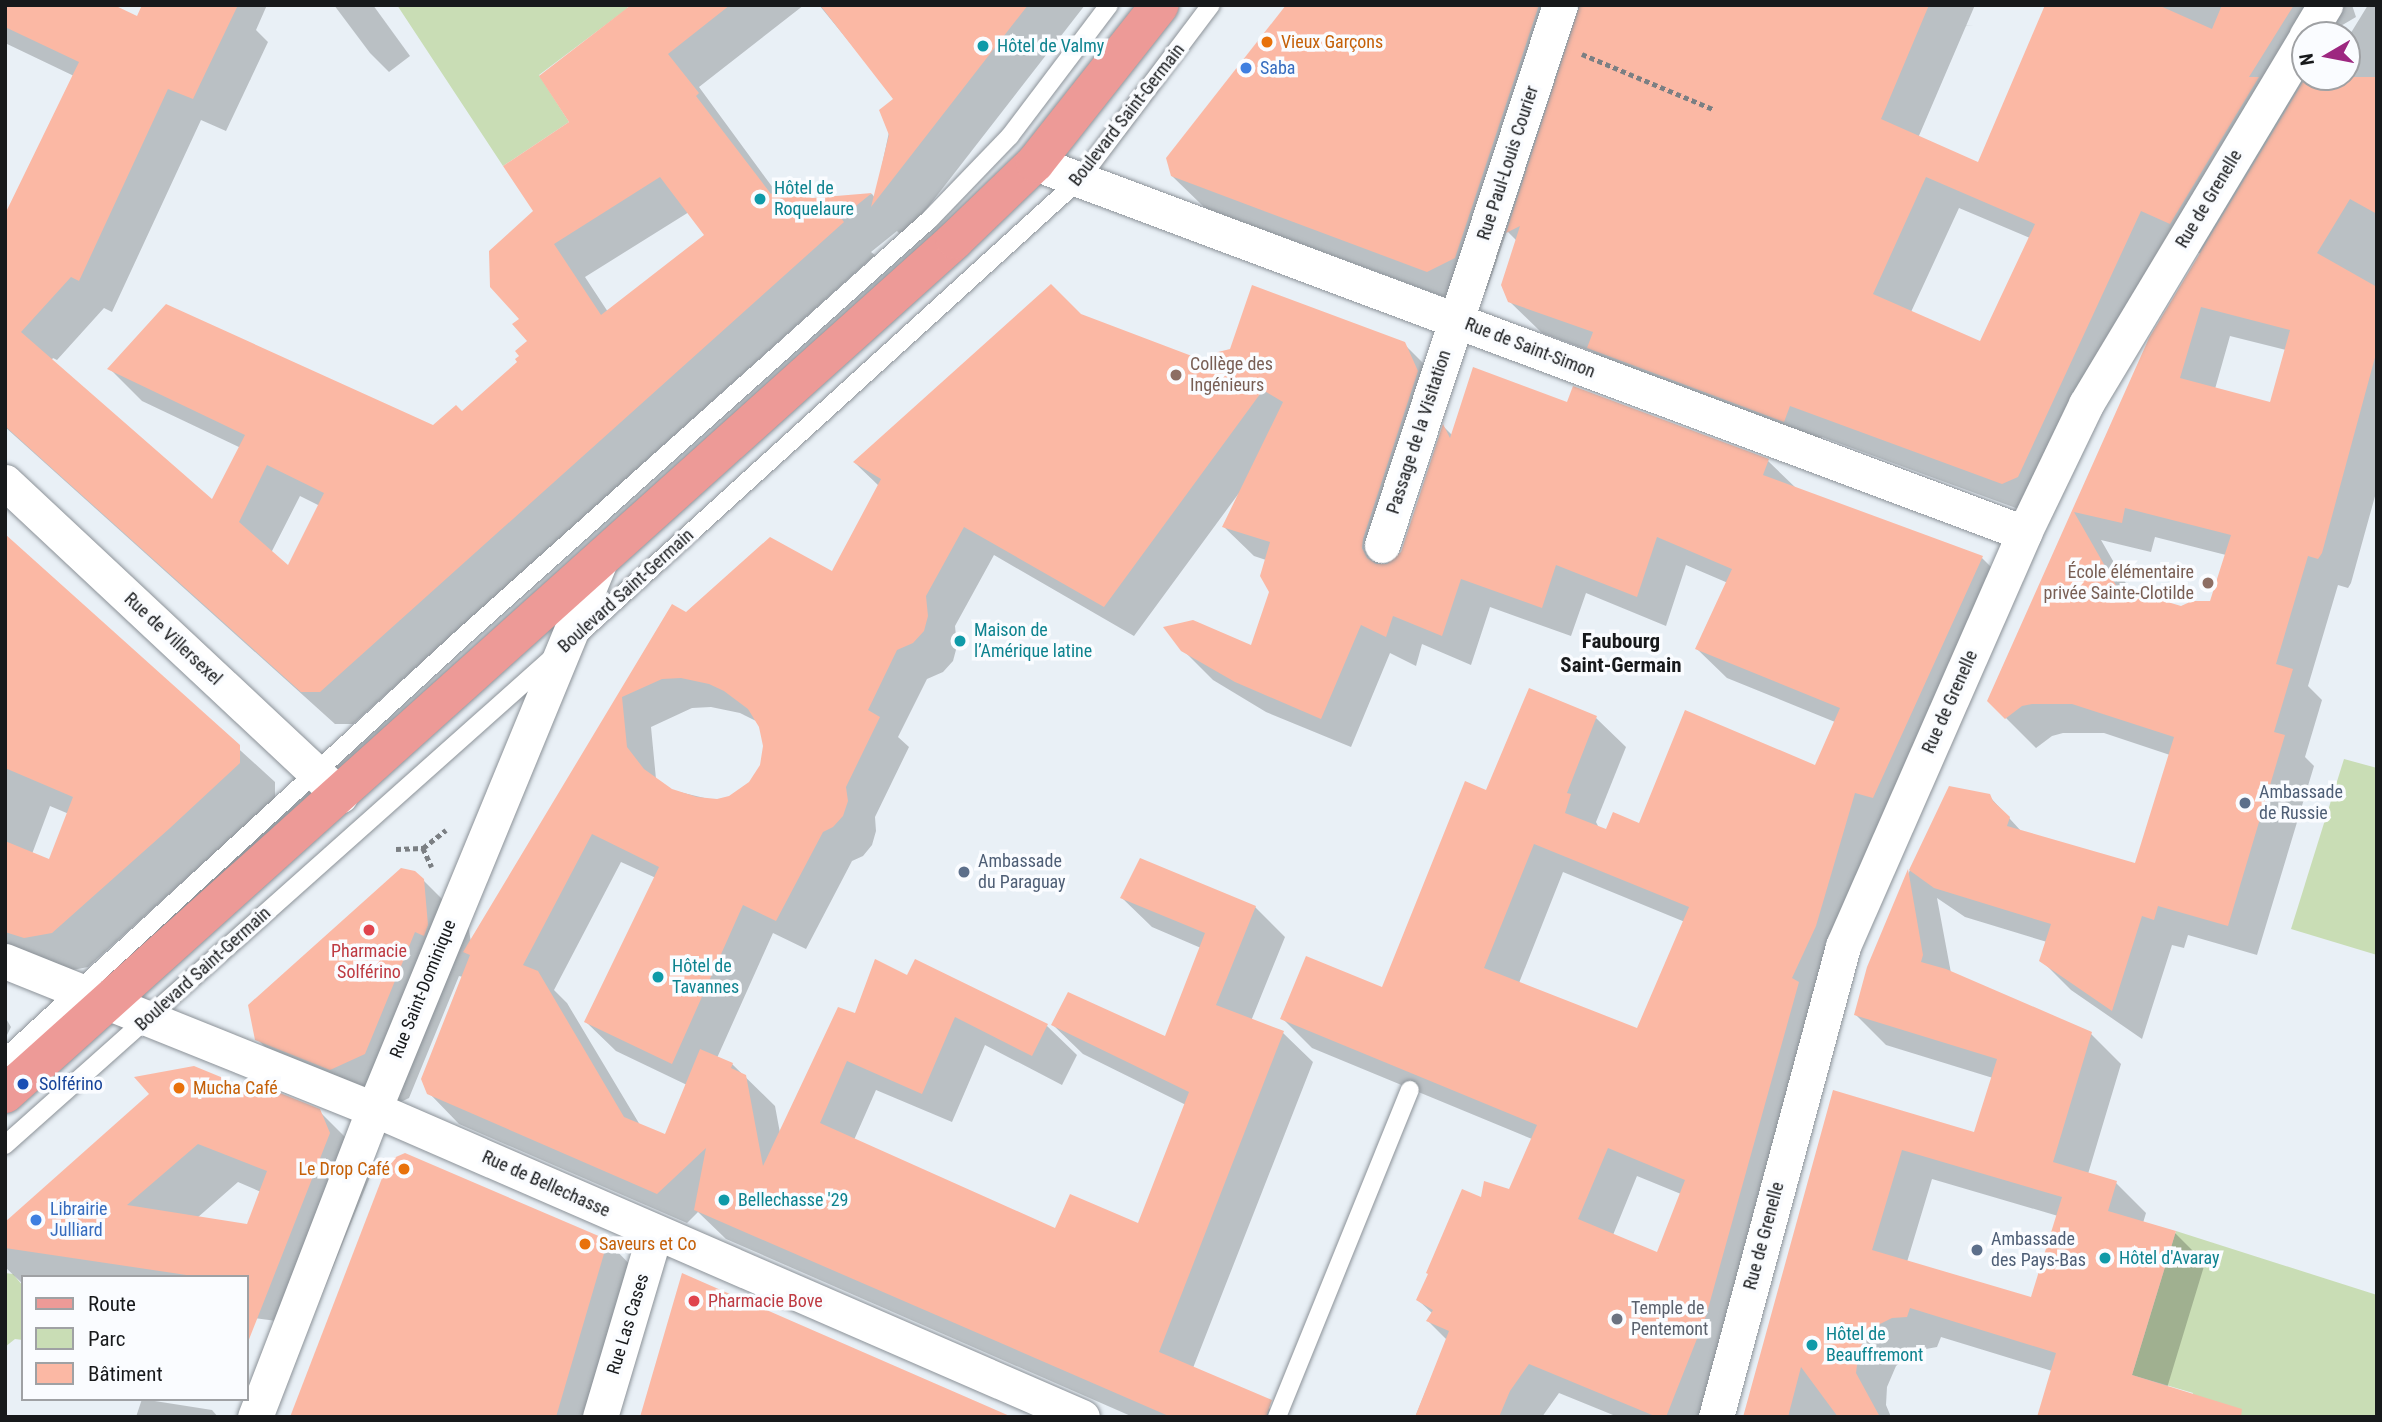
<!DOCTYPE html>
<meta charset="utf-8">
<style>
body{margin:0}
#map{position:relative;width:2382px;height:1422px;overflow:hidden;background:#e9f0f6;font-family:"Roboto Condensed",sans-serif}
div>[style]{position:absolute}
.green>*{inset:0;background:#c9ddb5}
.shadow>*{inset:0;background:#0003}
.building>*{inset:0;background:#fbb8a4}
.path>*{height:4.5px;margin-top:-2.25px;transform-origin:0;background:repeating-linear-gradient(90deg,#7b7f83 0 5px,transparent 0 8.5px)}
.roads{filter:drop-shadow(0 0 2px #8c9298) drop-shadow(0 0 2px #8c9298)}
.service>*{height:18px;margin:-9px;padding:0 9px;transform-origin:9px;border-radius:9px;background:#fff}
.minor>*{height:35px;margin:-17.5px;padding:0 17.5px;transform-origin:17.5px;border-radius:17.5px;background:#fff}
.primary>*{height:38px;margin:-19px;padding:0 19px;transform-origin:19px;border-radius:19px;background:#ed9a97}
.dots>*{width:19px;height:19px;translate:-50% -50%;box-sizing:border-box;border:4px solid #fafcff;border-radius:50%}
span{translate:-50% -50%;white-space:nowrap;text-align:center;line-height:1.15;-webkit-text-stroke:7px #fafcff;paint-order:stroke}
.food-label{font-size:18px;color:#c56008}
.left{translate:0 -50%;text-align:left}
.right{translate:-100% -50%;text-align:right}
.culture-label{font-size:18px;color:#0d838f}
.shop-label{font-size:18px;color:#366cbe}
.street-label{font-size:18px;color:#17191b}
.education-label{font-size:18px;color:#785e54}
.service-label{font-size:18px;color:#4e5e75}
.health-label{font-size:18px;color:#be3a42}
.transit-label{font-size:18px;color:#164399}
.worship-label{font-size:18px;color:#5b616d}
.quarter-label{font-size:21px;color:#17191b;font-weight:700}
.frame{position:absolute;inset:0;border:7px solid #17191b;pointer-events:none}
.legend{position:absolute;left:21px;top:1275px;width:228px;height:126px;box-sizing:border-box;background:#fafcff;border:2px solid #9fa1a4;margin:0;padding:9px 12px;list-style:none;font-size:21px;color:#17191b}
.legend li{display:flex;align-items:center;gap:14px;height:35px}
.legend b{width:35px;border:2px solid #9fa1a4}
.north{position:absolute;left:2291px;top:21px;width:70px;height:70px;box-sizing:border-box;background:#fafcff;border:2px solid #9fa1a4;border-radius:50%;rotate:260deg;font-size:19px;font-weight:700;line-height:28px;text-align:center;color:#17191b}
.north::after{content:'';display:block;margin:auto;width:24px;height:32px;background:#9d2780;clip-path:polygon(50% 0,100% 100%,50% 72%,0 100%)}
</style>
<div id="map">
<div class="green">
<div style="clip-path:polygon(397px 5px,626px 5px,628px 8px,539px 75px,569px 122px,503px 166px)"></div>
<div style="clip-path:polygon(2344px 759px,2377px 768px,2377px 955px,2291px 929px)"></div>
<div style="clip-path:polygon(2176px 1231px,2377px 1295px,2377px 1417px,2186px 1417px,2193px 1393px,2132px 1375px)"></div>
<div style="clip-path:polygon(5px 1273px,13px 1274px,23px 1286px,23px 1340px,15px 1339px,5px 1347px)"></div>
</div>
<div class="shadow">
<div style="clip-path:polygon(evenodd,5px 5px,137px 18px,144px 5px,267px 5px,256px 30px,268px 42px,226px 131px,201px 120px,112px 312px,104px 308px,57px 360px,53px 358px,51px 361px,213px 502px,241px 448px,142px 401px,110px 369px,433px 427px,462px 413px,519px 362px,530px 341px,521px 319px,535px 211px,572px 122px,631px 8px,628px 5px,804px 5px,699px 87px,776px 192px,812px 200px,872px 194px,875px 198px,896px 99px,819px 5px,1085px 5px,904px 238px,897px 231px,871px 252px,875px 255px,353px 724px,335px 724px,5px 427px,5px 218px,74px 76px,5px 43px,5px 5px,689px 212px,707px 235px,608px 312px,585px 277px,689px 212px,5px 5px,300px 496px,320px 506px,289px 568px,271px 553px,300px 496px)"></div>
<div style="clip-path:polygon(334px 5px,373px 5px,410px 56px,389px 72px,370px 53px)"></div>
<div style="clip-path:polygon(evenodd,1288px 5px,1975px 5px,1918px 138px,1979px 165px,2047px 5px,2352px 5px,2356px 17px,2339px 27px,2349px 36px,2368px 5px,2377px 5px,2377px 489px,2351px 583px,2348px 588px,2338px 585px,2308px 686px,2322px 700px,2305px 757px,2314px 766px,2257px 955px,2188px 935px,2184px 948px,2172px 945px,2142px 1039px,2071px 990px,2041px 960px,2047px 942px,1965px 917px,1937px 898px,1951px 973px,2091px 1034px,2121px 1064px,2088px 1174px,2116px 1183px,2146px 1213px,2143px 1223px,2175px 1233px,2205px 1263px,2167px 1388px,2052px 1371px,1941px 1337px,1937px 1347px,1915px 1351px,1896px 1366px,1887px 1387px,1886px 1405px,1891px 1417px,1746px 1417px,1834px 1092px,1976px 1134px,1993px 1078px,1886px 1045px,1856px 1015px,1869px 968px,1909px 872px,1950px 788px,1989px 796px,2021px 831px,2136px 865px,2170px 755px,2104px 733px,2063px 733px,2052px 736px,2036px 748px,1989px 701px,2150px 339px,2201px 254px,2173px 241px,2035px 515px,1822px 437px,1816px 453px,1621px 380px,1593px 352px,1542px 333px,1509px 301px,1517px 241px,1507px 231px,1487px 290px,1460px 303px,1205px 208px,1172px 176px,1288px 5px,2305px 35px,2347px 35px,2347px 77px,2305px 77px,2305px 35px,1288px 5px,1959px 208px,2030px 238px,1981px 343px,1911px 312px,1959px 208px,1288px 5px,2230px 336px,2286px 350px,2271px 404px,2215px 389px,2230px 336px,1288px 5px,2155px 537px,2226px 555px,2212px 603px,2181px 608px,2132px 594px,2101px 540px,2151px 552px,2155px 537px,1288px 5px,1932px 1179px,2058px 1216px,2032px 1299px,1907px 1262px,1932px 1179px)"></div>
<div style="clip-path:polygon(evenodd,1080px 316px,1205px 363px,1404px 344px,1434px 374px,1447px 402px,1395px 560px,1402px 553px,1444px 427px,1452px 435px,1568px 404px,1768px 461px,1797px 489px,1982px 558px,2011px 587px,1885px 822px,1706px 1417px,1618px 1417px,1559px 1393px,1542px 1417px,1415px 1417px,1447px 1340px,1428px 1321px,1433px 1314px,1418px 1300px,1482px 1199px,1510px 1191px,1532px 1139px,1312px 1048px,1282px 1018px,1383px 989px,1487px 792px,1596px 718px,1626px 747px,1596px 822px,1599px 828px,1607px 831px,1640px 825px,1816px 767px,1835px 722px,1727px 678px,1697px 649px,1728px 583px,1686px 565px,1666px 626px,1586px 593px,1571px 636px,1490px 607px,1471px 665px,1422px 644px,1416px 666px,1390px 653px,1351px 747px,1266px 712px,1213px 680px,1183px 650px,1252px 647px,1270px 592px,1266px 560px,1254px 556px,1224px 527px,1239px 493px,1134px 636px,994px 555px,955px 626px,957px 646px,953px 661px,943px 672px,927px 679px,898px 737px,909px 747px,875px 817px,876px 831px,872px 845px,863px 856px,852px 861px,806px 949px,773px 933px,717px 1058px,732px 1064px,775px 1106px,780px 1133px,856px 1015px,908px 978px,1047px 1026px,1077px 1055px,1062px 1085px,985px 1045px,952px 1122px,876px 1090px,854px 1140px,1056px 1230px,1139px 1225px,1186px 1105px,1083px 1054px,1053px 1025px,1166px 1038px,1201px 948px,1152px 927px,1122px 898px,1255px 907px,1285px 937px,1251px 1021px,1283px 1033px,1313px 1062px,1193px 1368px,1257px 1396px,1278px 1417px,1133px 1417px,726px 1239px,698px 1212px,687px 1223px,459px 1124px,429px 1093px,463px 977px,459px 976px,409px 1098px,376px 1114px,302px 1084px,257px 1039px,423px 880px,468px 925px,471px 942px,672px 606px,687px 614px,833px 573px,879px 486px,855px 463px,1080px 316px,711px 707px,740px 713px,758px 722px,765px 746px,761px 766px,751px 783px,730px 798px,717px 801px,671px 790px,656px 779px,651px 727px,692px 708px,711px 707px,1080px 316px,621px 862px,656px 878px,586px 1022px,616px 1051px,687px 1085px,666px 1136px,640px 1125px,567px 1003px,554px 990px,621px 862px,1080px 316px,1563px 872px,1685px 922px,1638px 1030px,1519px 983px,1563px 872px,1080px 316px,1637px 1176px,1681px 1194px,1658px 1254px,1613px 1235px,1637px 1176px)"></div>
<div style="clip-path:polygon(evenodd,5px 536px,275px 782px,275px 799px,88px 967px,57px 973px,5px 965px,5px 536px,50px 806px,69px 814px,50px 861px,32px 854px,50px 806px)"></div>
<div style="clip-path:polygon(5px 1017px,11px 1027px,5px 1039px)"></div>
<div style="clip-path:polygon(evenodd,269px 1099px,319px 1111px,359px 1151px,370px 1177px,313px 1316px,299px 1324px,247px 1317px,247px 1277px,23px 1277px,23px 1284px,5px 1267px,5px 1224px,269px 1099px,238px 1182px,261px 1192px,248px 1225px,197px 1218px,238px 1182px)"></div>
<div style="clip-path:polygon(390px 1161px,607px 1241px,647px 1282px,607px 1417px,292px 1417px)"></div>
<div style="clip-path:polygon(142px 1399px,212px 1410px,218px 1417px,136px 1417px)"></div>
</div>
<div class="building">
<div style="clip-path:polygon(evenodd,5px 5px,114px 5px,137px 16px,142px 5px,238px 5px,193px 99px,168px 89px,79px 281px,71px 277px,21px 332px,212px 499px,245px 435px,107px 369px,166px 304px,433px 425px,456px 405px,462px 411px,517px 362px,515px 359px,519px 356px,515px 351px,527px 341px,512px 324px,519px 319px,490px 287px,489px 251px,533px 211px,503px 166px,569px 122px,539px 76px,631px 5px,730px 5px,668px 54px,699px 93px,696px 96px,771px 194px,781px 186px,812px 198px,872px 193px,841px 218px,844px 222px,776px 283px,320px 692px,301px 692px,5px 426px,5px 214px,79px 62px,5px 27px,5px 5px,660px 177px,704px 235px,601px 315px,554px 244px,660px 177px,5px 5px,267px 465px,324px 493px,288px 565px,239px 522px,267px 465px)"></div>
<div style="clip-path:polygon(820px 5px,1028px 5px,871px 207px,889px 135px,879px 110px,893px 99px)"></div>
<div style="clip-path:polygon(1286px 5px,1539px 5px,1455px 258px,1427px 272px,1171px 176px,1166px 158px)"></div>
<div style="clip-path:polygon(evenodd,1580px 5px,1929px 5px,1881px 119px,1978px 162px,2045px 5px,2158px 5px,2212px 29px,2222px 5px,2294px 5px,2249px 77px,2259px 77px,2170px 224px,2141px 211px,2018px 477px,2002px 484px,1790px 406px,1784px 422px,1587px 348px,1593px 332px,1508px 302px,1501px 285px,1520px 226px,1506px 233px,1580px 5px,1926px 177px,2035px 224px,1980px 341px,1873px 294px,1926px 177px)"></div>
<div style="clip-path:polygon(evenodd,2306px 77px,2377px 77px,2377px 214px,2350px 199px,2317px 253px,2377px 287px,2377px 350px,2322px 553px,2318px 559px,2308px 556px,2276px 664px,2293px 669px,2274px 732px,2285px 735px,2228px 926px,2158px 906px,2154px 920px,2142px 916px,2112px 1011px,2039px 961px,2051px 924px,1934px 888px,1909px 870px,1949px 786px,1990px 794px,1993px 801px,2010px 817px,2007px 826px,2135px 863px,2174px 737px,2072px 704px,2032px 704px,2022px 706px,2005px 719px,1987px 701px,2149px 338px,2306px 77px,2201px 307px,2290px 330px,2270px 402px,2180px 378px,2201px 307px,2306px 77px,2125px 508px,2231px 535px,2210px 601px,2192px 601px,2181px 606px,2117px 587px,2074px 512px,2122px 523px,2125px 508px)"></div>
<div style="clip-path:polygon(evenodd,1051px 284px,1081px 314px,1205px 361px,1218px 352px,1230px 349px,1252px 285px,1405px 342px,1418px 371px,1363px 539px,1362px 548px,1367px 558px,1376px 564px,1387px 564px,1401px 552px,1443px 424px,1450px 438px,1473px 367px,1567px 402px,1573px 386px,1769px 459px,1763px 475px,1983px 556px,1873px 798px,1855px 793px,1816px 926px,1792px 978px,1799px 982px,1706px 1316px,1666px 1417px,1657px 1417px,1529px 1364px,1510px 1391px,1499px 1417px,1415px 1417px,1449px 1331px,1426px 1321px,1433px 1310px,1416px 1300px,1428px 1274px,1426px 1273px,1462px 1189px,1481px 1197px,1484px 1181px,1509px 1189px,1537px 1125px,1280px 1019px,1306px 956px,1382px 987px,1465px 781px,1486px 790px,1529px 688px,1597px 716px,1567px 793px,1571px 794px,1565px 813px,1606px 829px,1613px 812px,1639px 823px,1685px 710px,1815px 765px,1840px 708px,1695px 649px,1732px 569px,1657px 537px,1637px 597px,1556px 565px,1542px 608px,1461px 579px,1442px 636px,1393px 616px,1386px 637px,1361px 625px,1321px 719px,1235px 682px,1181px 651px,1163px 627px,1193px 620px,1251px 645px,1269px 592px,1260px 576px,1270px 542px,1222px 527px,1283px 402px,1263px 390px,1104px 607px,964px 527px,926px 596px,928px 616px,924px 631px,913px 643px,897px 650px,868px 710px,880px 717px,846px 787px,848px 801px,843px 816px,833px 827px,823px 832px,776px 921px,743px 905px,672px 1064px,584px 1022px,659px 867px,592px 834px,523px 965px,538px 971px,624px 1117px,665px 1134px,700px 1049px,733px 1063px,731px 1068px,746px 1075px,763px 1166px,838px 1007px,855px 1013px,875px 959px,907px 975px,915px 959px,1048px 1024px,1032px 1056px,955px 1017px,922px 1094px,847px 1061px,820px 1123px,1055px 1228px,1070px 1194px,1138px 1223px,1189px 1092px,1051px 1025px,1068px 992px,1165px 1036px,1205px 933px,1120px 898px,1140px 858px,1256px 906px,1216px 1005px,1284px 1031px,1159px 1352px,1272px 1400px,1266px 1417px,1171px 1417px,694px 1210px,706px 1148px,657px 1194px,427px 1094px,421px 1079px,470px 955px,463px 952px,672px 604px,686px 612px,770px 537px,832px 571px,881px 479px,853px 462px,1051px 284px,681px 678px,709px 684px,724px 691px,748px 709px,759px 727px,763px 746px,760px 765px,749px 782px,729px 796px,717px 799px,697px 797px,672px 789px,644px 769px,627px 747px,622px 697px,662px 679px,681px 678px,1051px 284px,1534px 844px,1689px 907px,1637px 1028px,1484px 968px,1534px 844px,1051px 284px,1608px 1148px,1685px 1180px,1657px 1252px,1578px 1219px,1608px 1148px)"></div>
<div style="clip-path:polygon(5px 534px,240px 745px,240px 763px,170px 828px,52px 933px,24px 938px,5px 932px,5px 841px,49px 859px,73px 797px,5px 768px)"></div>
<div style="clip-path:polygon(401px 868px,415px 871px,424px 879px,428px 925px,424px 936px,415px 932px,365px 1054px,330px 1070px,255px 1040px,248px 1005px)"></div>
<div style="clip-path:polygon(evenodd,1908px 869px,1923px 955px,1921px 962px,1946px 969px,2092px 1032px,2053px 1162px,2117px 1181px,2108px 1211px,2176px 1231px,2132px 1375px,2242px 1409px,2241px 1417px,2037px 1417px,2056px 1353px,1910px 1308px,1907px 1317px,1892px 1318px,1876px 1326px,1866px 1336px,1859px 1350px,1856px 1373px,1880px 1417px,1838px 1417px,1801px 1367px,1788px 1417px,1743px 1417px,1833px 1090px,1974px 1132px,1997px 1059px,1854px 1015px,1867px 967px,1908px 869px,1902px 1150px,2062px 1197px,2031px 1297px,1872px 1250px,1902px 1150px)"></div>
<div style="clip-path:polygon(evenodd,194px 1066px,267px 1096px,265px 1087px,320px 1109px,330px 1133px,248px 1342px,247px 1277px,200px 1277px,5px 1248px,5px 1222px,149px 1094px,134px 1077px,194px 1066px,198px 1144px,267px 1171px,247px 1224px,127px 1205px,198px 1144px)"></div>
<div style="clip-path:polygon(405px 1153px,608px 1240px,556px 1417px,290px 1417px,389px 1160px)"></div>
<div style="clip-path:polygon(682px 1273px,794px 1322px,1012px 1417px,640px 1417px)"></div>
</div>
<div class="path">
<div style="left:1582px;top:54px;width:142px;rotate:22.8deg"></div>
<div style="left:423px;top:848px;width:29px;rotate:-38deg"></div>
<div style="left:396px;top:849px;width:27px;rotate:-2deg"></div>
<div style="left:423px;top:848px;width:21px;rotate:65deg"></div>
</div>
<div class="roads">
<div class="service">
<div style="left:578px;top:635px;width:677px;rotate:-42.25deg"></div>
<div style="left:1079px;top:180px;width:219px;rotate:-53deg"></div>
<div style="left:5px;top:1058px;width:622px;rotate:-42.59deg"></div>
<div style="left:463px;top:637px;width:627px;rotate:-41.83deg"></div>
<div style="left:930px;top:219px;width:115px;rotate:-46.1deg"></div>
<div style="left:1010px;top:136px;width:164px;rotate:-52.9deg"></div>
<div style="left:5px;top:1145px;width:732px;rotate:-41.68deg"></div>
<div style="left:1277px;top:1417px;width:353px;rotate:-67.9deg"></div>
</div>
<div class="minor">
<div style="left:2307px;top:35px;width:35px;rotate:-59deg"></div>
<div style="left:1035px;top:163px;width:1056px;rotate:20.51deg"></div>
<div style="left:5px;top:482px;width:459px;rotate:43.1deg"></div>
<div style="left:1382px;top:545px;width:569px;rotate:-71.76deg"></div>
<div style="left:5px;top:961px;width:398px;rotate:21.9deg"></div>
<div style="left:374px;top:1109px;width:772px;rotate:23.51deg"></div>
<div style="left:255px;top:1417px;width:330px;rotate:-68.9deg"></div>
<div style="left:374px;top:1109px;width:591px;rotate:-67.6deg"></div>
<div style="left:600px;top:1417px;width:193px;rotate:-73.4deg"></div>
<div style="left:1716px;top:1417px;width:488px;rotate:-74.9deg"></div>
<div style="left:1843px;top:946px;width:451px;rotate:-66.3deg"></div>
<div style="left:2024px;top:533px;width:143px;rotate:-64.3deg"></div>
<div style="left:2086px;top:404px;width:426px;rotate:-59deg"></div>
</div>
<div class="primary">
<div style="left:5px;top:1094px;width:1277px;rotate:-41.95deg"></div>
<div style="left:955px;top:240px;width:111px;rotate:-43.9deg"></div>
<div style="left:1035px;top:163px;width:201px;rotate:-51.7deg"></div>
</div>
</div>
<div class="dots">
<div style="left:1267px;top:42px;background:#e8710a"></div>
<div style="left:983px;top:46px;background:#0f9aa8"></div>
<div style="left:1246px;top:68px;background:#3f7fe0"></div>
<div style="left:760px;top:199px;background:#0f9aa8"></div>
<div style="left:1176px;top:375px;background:#8d6e63"></div>
<div style="left:2208px;top:583px;background:#8d6e63"></div>
<div style="left:960px;top:641px;background:#0f9aa8"></div>
<div style="left:2245px;top:803px;background:#5c6f8a"></div>
<div style="left:964px;top:872px;background:#5c6f8a"></div>
<div style="left:369px;top:930px;background:#e0444e"></div>
<div style="left:658px;top:977px;background:#0f9aa8"></div>
<div style="left:23px;top:1084px;background:#1a4fb4"></div>
<div style="left:179px;top:1088px;background:#e8710a"></div>
<div style="left:404px;top:1169px;background:#e8710a"></div>
<div style="left:724px;top:1200px;background:#0f9aa8"></div>
<div style="left:36px;top:1220px;background:#3f7fe0"></div>
<div style="left:585px;top:1244px;background:#e8710a"></div>
<div style="left:1977px;top:1250px;background:#5c6f8a"></div>
<div style="left:2105px;top:1258px;background:#0f9aa8"></div>
<div style="left:694px;top:1301px;background:#e0444e"></div>
<div style="left:1617px;top:1319px;background:#6b7280"></div>
<div style="left:1812px;top:1345px;background:#0f9aa8"></div>
</div>
<div class="food-label">
<span class="left" style="left:1281px;top:42px">Vieux Garçons</span>
<span class="left" style="left:193px;top:1088px">Mucha Café</span>
<span class="right" style="left:390px;top:1169px">Le Drop Café</span>
<span class="left" style="left:599px;top:1244px">Saveurs et Co</span>
</div>
<div class="culture-label">
<span class="left" style="left:997px;top:46px">Hôtel de Valmy</span>
<span class="left" style="left:774px;top:199px">Hôtel de<br>Roquelaure</span>
<span class="left" style="left:974px;top:641px">Maison de<br>l’Amérique latine</span>
<span class="left" style="left:672px;top:977px">Hôtel de<br>Tavannes</span>
<span class="left" style="left:738px;top:1200px">Bellechasse '29</span>
<span class="left" style="left:2119px;top:1258px">Hôtel d'Avaray</span>
<span class="left" style="left:1826px;top:1345px">Hôtel de<br>Beauffremont</span>
</div>
<div class="shop-label">
<span class="left" style="left:1260px;top:68px">Saba</span>
<span class="left" style="left:50px;top:1220px">Librairie<br>Julliard</span>
</div>
<div class="street-label">
<span style="left:1127px;top:115px;rotate:-52deg">Boulevard Saint-Germain</span>
<span style="left:1508px;top:163px;rotate:-72deg">Rue Paul-Louis Courier</span>
<span style="left:2209px;top:199px;rotate:-59deg">Rue de Grenelle</span>
<span style="left:1530px;top:348px;rotate:21deg">Rue de Saint-Simon</span>
<span style="left:1419px;top:432px;rotate:-72deg">Passage de la Visitation</span>
<span style="left:626px;top:591px;rotate:-42deg">Boulevard Saint-Germain</span>
<span style="left:173px;top:639px;rotate:43deg">Rue de Villersexel</span>
<span style="left:1950px;top:702px;rotate:-66deg">Rue de Grenelle</span>
<span style="left:203px;top:969px;rotate:-42deg">Boulevard Saint-Germain</span>
<span style="left:423px;top:989px;rotate:-68deg">Rue Saint-Dominique</span>
<span style="left:546px;top:1184px;rotate:24deg">Rue de Bellechasse</span>
<span style="left:1764px;top:1236px;rotate:-75deg">Rue de Grenelle</span>
<span style="left:628px;top:1324px;rotate:-73deg">Rue Las Cases</span>
</div>
<div class="education-label">
<span class="left" style="left:1190px;top:375px">Collège des<br>Ingénieurs</span>
<span class="right" style="left:2194px;top:583px">École élémentaire<br>privée Sainte-Clotilde</span>
</div>
<div class="service-label">
<span class="left" style="left:2259px;top:803px">Ambassade<br>de Russie</span>
<span class="left" style="left:978px;top:872px">Ambassade<br>du Paraguay</span>
<span class="left" style="left:1991px;top:1250px">Ambassade<br>des Pays-Bas</span>
</div>
<div class="health-label">
<span style="left:369px;top:962px">Pharmacie<br>Solférino</span>
<span class="left" style="left:708px;top:1301px">Pharmacie Bove</span>
</div>
<div class="transit-label">
<span class="left" style="left:39px;top:1084px">Solférino</span>
</div>
<div class="worship-label">
<span class="left" style="left:1631px;top:1319px">Temple de<br>Pentemont</span>
</div>
<div class="quarter-label">
<span style="left:1621px;top:653px">Faubourg<br>Saint-Germain</span>
</div>
<div class="frame"></div>
<ul class="legend">
<li><b style="height:9px;background:#ed9a97"></b>Route</li>
<li><b style="height:19px;background:#c9ddb5"></b>Parc</li>
<li><b style="height:19px;background:#fbb8a4"></b>Bâtiment</li>
</ul>
<div class="north">N</div>
</div>
